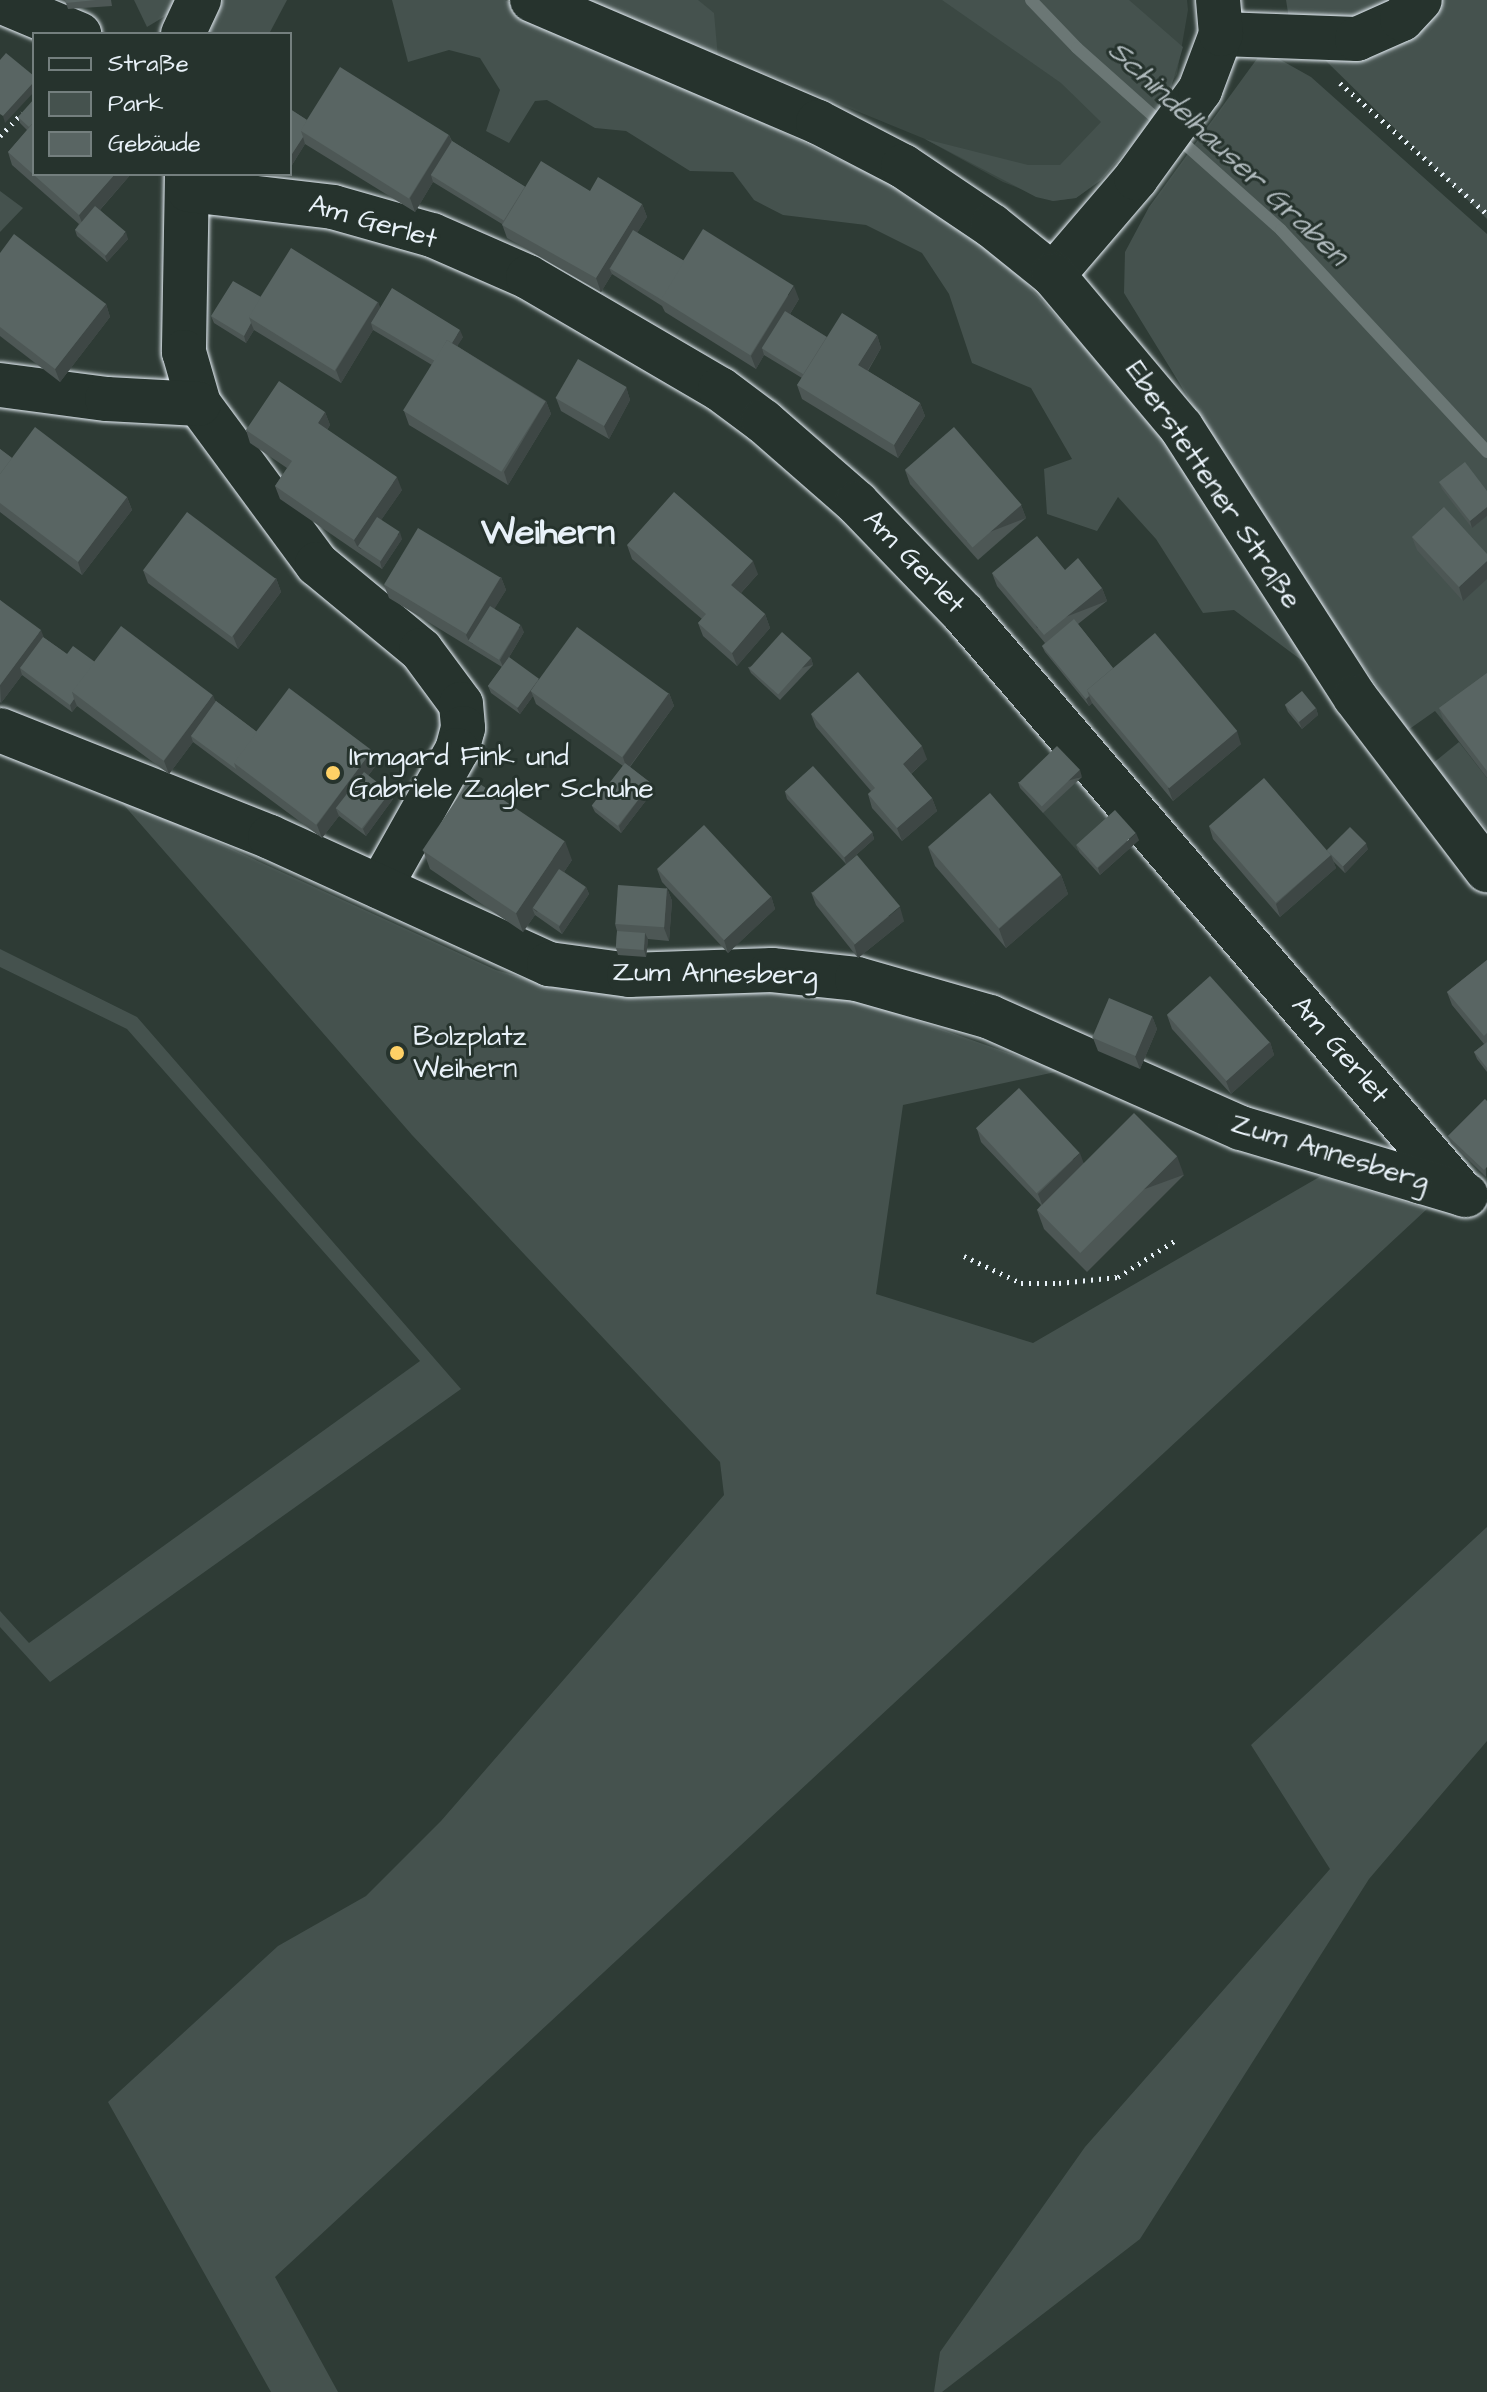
<!DOCTYPE html>
<meta charset="utf-8">
<style>
body{margin:0}
#map{position:relative;width:1487px;height:2392px;overflow:hidden;background:#2e3b35;font-family:"Architects Daughter",sans-serif}
div>[style]{position:absolute}
.built>*{inset:0;background:#3b4843;transform-origin:0 0}
.green>*{inset:0;background:#45524e}
.stream>*{height:12px;margin:-6px;padding:0 6px;transform-origin:6px;border-radius:6px;background:#6b7775}
.path>*{height:5px;margin-top:-2.5px;transform-origin:0;background:repeating-linear-gradient(90deg,#e8f1f8 0 2px,transparent 0 8px)}
.roads{filter:drop-shadow(0 0 2px #e8f1f8) drop-shadow(0 0 2px #e8f1f8)}
.minor>*{height:44px;margin:-22px;padding:0 22px;transform-origin:22px;border-radius:22px;background:#26332d}
.major>*{height:44px;margin:-22px;padding:0 22px;transform-origin:22px;border-radius:22px;background:#26332d}
.wall>*{inset:0;background:#4d5755}
.shaded-wall>*{inset:0;background:#3e4745;transform-origin:0 0}
.building>*{inset:0;background:#596563;transform-origin:0 0}
.dots>*{width:22px;height:22px;translate:-50% -50%;box-sizing:border-box;border:4px solid #26332d;border-radius:50%}
span{translate:-50% -50%;white-space:nowrap;text-align:center;line-height:1.15;-webkit-text-stroke:6px #26332d;paint-order:stroke}
.street-label{font-size:28px;color:#e8f1f8}
.poi-label{font-size:28px;color:#e8f1f8}
.left{translate:0 -50%;text-align:left}
.water-label{font-size:30px;color:#b0babd;font-style:italic}
.district-label{font-size:36px;color:#e8f1f8;font-weight:700}
.legend{position:absolute;left:32px;top:32px;width:260px;height:144px;box-sizing:border-box;background:#26332d;border:2px solid #747f7e;margin:0;padding:10px 14px;list-style:none;font-size:24px;color:#e8f1f8}
.legend li{display:flex;align-items:center;gap:16px;height:40px}
.legend b{width:40px;border:2px solid #747f7e}
</style>
<div id="map">
<div class="built">
<div style="clip-path:polygon(586px 0,1187px 0,1188px 10px,1177px 74px,1143px 131px,1101px 180px,1076px 198px,1053px 201px,1003px 182px,925px 139px)"></div>
<div style="left:1082px;top:777px;width:52px;height:53px;rotate:48deg"></div>
</div>
<div class="green">
<div style="clip-path:polygon(134px 0,179px 0,172px 12px,147px 27px)"></div>
<div style="clip-path:polygon(223px 0,287px 0,269px 34px,209px 34px)"></div>
<div style="clip-path:polygon(392px 0,505px 0,910px 193px,1002px 257px,1151px 420px,1316px 671px,1234px 610px,1203px 613px,1156px 539px,1118px 497px,1097px 531px,1047px 514px,1044px 469px,1072px 459px,1031px 388px,972px 363px,949px 294px,922px 253px,866px 225px,783px 215px,754px 200px,733px 172px,690px 171px,626px 131px,595px 128px,547px 100px,535px 101px,509px 143px,486px 131px,500px 90px,480px 58px,449px 50px,408px 62px)"></div>
<div style="clip-path:polygon(586px 0,698px 0,714px 13px,718px 58px)"></div>
<div style="clip-path:polygon(942px 0,1129px 0,1183px 47px,1166px 104px,1101px 180px,1076px 198px,1053px 201px,1036px 197px,925px 139px,1028px 165px,1060px 165px,1101px 122px,1061px 83px)"></div>
<div style="clip-path:polygon(1286px 0,1401px 0,1373px 18px,1290px 25px)"></div>
<div style="clip-path:polygon(1439px 0,1487px 0,1487px 219px,1323px 58px)"></div>
<div style="clip-path:polygon(1270px 54px,1311px 77px,1487px 234px,1487px 689px,1444px 722px,1435px 711px,1408px 730px,1288px 560px,1124px 293px,1125px 252px,1149px 207px,1259px 56px)"></div>
<div style="clip-path:polygon(0 191px,23px 208px,0 232px)"></div>
<div style="clip-path:polygon(1459px 742px,1487px 778px,1487px 829px,1432px 764px)"></div>
<div style="clip-path:polygon(116px 796px,496px 970px,544px 984px,729px 988px,864px 1002px,1060px 1071px,903px 1105px,876px 1294px,1033px 1343px,1321px 1176px,1427px 1209px,275px 2277px,338px 2392px,271px 2392px,108px 2102px,278px 1946px,366px 1896px,441px 1821px,724px 1495px,720px 1462px,412px 1135px)"></div>
<div style="clip-path:polygon(0 949px,137px 1017px,461px 1389px,50px 1682px,0 1627px,0 1611px,29px 1643px,420px 1361px,127px 1029px,0 967px)"></div>
<div style="clip-path:polygon(1487px 1527px,1487px 1741px,1369px 1879px,1140px 2239px,942px 2392px,934px 2392px,940px 2352px,1085px 2147px,1330px 1869px,1251px 1745px)"></div>
</div>
<div class="stream">
<div style="left:1031px;top:0;width:66px;rotate:46.2deg"></div>
<div style="left:1077px;top:48px;width:273px;rotate:41.7deg"></div>
<div style="left:1281px;top:230px;width:303px;rotate:47.1deg"></div>
</div>
<div class="path">
<div style="left:1340px;top:83px;width:197px;rotate:41.7deg"></div>
<div style="left:0;top:136px;width:32px;rotate:-46deg"></div>
<div style="left:964px;top:1256px;width:63px;rotate:25.3deg"></div>
<div style="left:1021px;top:1283px;width:38px"></div>
<div style="left:1059px;top:1283px;width:59px;rotate:-5.8deg"></div>
<div style="left:1118px;top:1277px;width:69px;rotate:-32.5deg"></div>
</div>
<div class="roads">
<div class="minor">
<div style="left:0;top:1px;width:86px;rotate:22.7deg"></div>
<div style="left:183px;top:34px;width:38px;rotate:-65deg"></div>
<div style="left:1221px;top:34px;width:136px;rotate:2.1deg"></div>
<div style="left:1357px;top:39px;width:49px;rotate:-24deg"></div>
<div style="left:1402px;top:19px;width:26px;rotate:-47deg"></div>
<div style="left:187px;top:174px;width:178px;rotate:91deg"></div>
<div style="left:184px;top:352px;width:54px;rotate:73.9deg"></div>
<div style="left:199px;top:404px;width:199px;rotate:53.6deg"></div>
<div style="left:317px;top:564px;width:135px;rotate:39.6deg"></div>
<div style="left:421px;top:650px;width:67px;rotate:53.5deg"></div>
<div style="left:461px;top:704px;width:24px;rotate:85deg"></div>
<div style="left:463px;top:728px;width:23px;rotate:105deg"></div>
<div style="left:457px;top:750px;width:157px;rotate:119.3deg"></div>
<div style="left:189px;top:190px;width:145px;rotate:6.7deg"></div>
<div style="left:333px;top:207px;width:103px;rotate:15.8deg"></div>
<div style="left:432px;top:235px;width:105px;rotate:23.6deg"></div>
<div style="left:528px;top:277px;width:222px;rotate:30.3deg"></div>
<div style="left:720px;top:389px;width:54px;rotate:36.7deg"></div>
<div style="left:763px;top:421px;width:125px;rotate:41.1deg"></div>
<div style="left:857px;top:503px;width:153px;rotate:46.1deg"></div>
<div style="left:963px;top:613px;width:767px;rotate:49.29deg"></div>
<div style="left:1053px;top:275px;width:128px;rotate:-49.4deg"></div>
<div style="left:1136px;top:178px;width:109px;rotate:-54deg"></div>
<div style="left:1200px;top:90px;width:60px;rotate:-69.4deg"></div>
<div style="left:1221px;top:34px;width:34px;rotate:-95deg"></div>
<div style="left:0;top:385px;width:108px;rotate:7.5deg"></div>
<div style="left:107px;top:399px;width:92px;rotate:3.1deg"></div>
<div style="left:0;top:730px;width:290px;rotate:21.6deg"></div>
<div style="left:270px;top:837px;width:307px;rotate:24.5deg"></div>
<div style="left:549px;top:964px;width:81px;rotate:7.8deg"></div>
<div style="left:629px;top:975px;width:143px;rotate:-2deg"></div>
<div style="left:772px;top:970px;width:85px;rotate:6deg"></div>
<div style="left:857px;top:979px;width:138px;rotate:15.9deg"></div>
<div style="left:990px;top:1017px;width:274px;rotate:23.9deg"></div>
<div style="left:1241px;top:1128px;width:235px;rotate:16.6deg"></div>
</div>
<div class="major">
<div style="left:532px;top:0;width:311px;rotate:23.1deg"></div>
<div style="left:818px;top:122px;width:96px;rotate:27.4deg"></div>
<div style="left:903px;top:166px;width:107px;rotate:34deg"></div>
<div style="left:992px;top:226px;width:78px;rotate:38.8deg"></div>
<div style="left:1053px;top:275px;width:199px;rotate:49.9deg"></div>
<div style="left:1181px;top:427px;width:321px;rotate:57.2deg"></div>
<div style="left:1355px;top:697px;width:218px;rotate:52.7deg"></div>
</div>
</div>
<div class="wall">
<div style="clip-path:polygon(65px 0,111px 0,112px 6px,68px 9px)"></div>
<div style="clip-path:polygon(290px 109px,307px 120px,449px 135px,452px 141px,525px 187px,590px 191px,642px 204px,647px 217px,637px 233px,684px 261px,799px 299px,790px 314px,827px 337px,877px 335px,881px 348px,868px 371px,920px 403px,925px 416px,898px 458px,802px 399px,797px 385px,802px 378px,764px 355px,756px 369px,665px 312px,662px 306px,612px 274px,601px 292px,507px 238px,502px 224px,433px 182px,415px 212px,305px 144px,292px 165px,290px 164px)"></div>
<div style="clip-path:polygon(18px 117px,131px 174px,100px 210px,128px 239px,107px 262px,77px 236px,75px 230px,79px 224px,12px 165px,8px 152px,27px 130px,20px 123px)"></div>
<div style="clip-path:polygon(0 253px,106px 304px,110px 317px,60px 382px,0 336px)"></div>
<div style="clip-path:polygon(261px 297px,378px 302px,380px 308px,463px 337px,457px 346px,546px 401px,551px 414px,508px 485px,409px 425px,404px 411px,432px 365px,373px 330px,341px 383px,254px 330px,246px 343px,214px 323px,211px 316px)"></div>
<div style="clip-path:polygon(626px 387px,630px 400px,609px 439px,561px 411px,556px 398px)"></div>
<div style="clip-path:polygon(325px 412px,330px 425px,327px 430px,402px 490px,381px 520px,402px 539px,382px 569px,280px 499px,275px 486px,287px 468px,250px 443px,246px 430px)"></div>
<div style="clip-path:polygon(0 449px,12px 458px,127px 497px,132px 510px,82px 575px,0 512px)"></div>
<div style="clip-path:polygon(905px 470px,1021px 505px,1026px 518px,978px 560px,910px 484px)"></div>
<div style="clip-path:polygon(1439px 482px,1487px 491px,1487px 516px,1472px 528px,1442px 489px)"></div>
<div style="clip-path:polygon(1444px 507px,1463px 601px,1417px 550px,1412px 537px)"></div>
<div style="clip-path:polygon(627px 545px,758px 574px,741px 593px,765px 614px,770px 628px,737px 666px,703px 636px,698px 623px,702px 619px,632px 559px)"></div>
<div style="clip-path:polygon(143px 570px,276px 578px,281px 592px,238px 649px,148px 583px)"></div>
<div style="clip-path:polygon(992px 573px,1102px 588px,1107px 601px,1078px 624px,1113px 668px,1241px 744px,1173px 801px,1092px 703px,1089px 706px,1045px 652px,1042px 646px,1045px 643px,997px 586px)"></div>
<div style="clip-path:polygon(501px 577px,506px 590px,494px 609px,524px 632px,508px 659px,539px 680px,669px 693px,674px 706px,630px 767px,651px 783px,654px 790px,621px 833px,595px 812px,592px 806px,623px 766px,536px 704px,533px 696px,520px 714px,491px 693px,488px 686px,502px 667px,389px 598px,384px 585px)"></div>
<div style="clip-path:polygon(0 600px,43px 637px,67px 654px,216px 701px,257px 732px,372px 750px,377px 764px,368px 776px,390px 792px,393px 799px,366px 836px,339px 816px,322px 838px,193px 742px,169px 774px,77px 706px,72px 712px,22px 675px,1px 703px,0 702px)"></div>
<div style="clip-path:polygon(811px 658px,813px 665px,780px 700px,751px 673px,748px 667px)"></div>
<div style="clip-path:polygon(1487px 673px,1487px 778px,1444px 722px,1439px 708px)"></div>
<div style="clip-path:polygon(1285px 705px,1316px 708px,1318px 715px,1302px 729px,1288px 712px)"></div>
<div style="clip-path:polygon(811px 714px,927px 759px,911px 774px,932px 798px,937px 811px,902px 841px,872px 808px,868px 794px,871px 791px,816px 727px)"></div>
<div style="clip-path:polygon(1082px 777px,1043px 813px,1020px 788px,1018px 782px)"></div>
<div style="clip-path:polygon(785px 792px,872px 832px,874px 839px,846px 864px,787px 799px)"></div>
<div style="clip-path:polygon(1209px 826px,1327px 851px,1368px 849px,1345px 873px,1333px 861px,1336px 868px,1280px 917px,1213px 839px)"></div>
<div style="clip-path:polygon(1139px 840px,1100px 875px,1079px 852px,1076px 845px)"></div>
<div style="clip-path:polygon(928px 847px,1061px 875px,1068px 894px,1006px 948px,935px 866px)"></div>
<div style="clip-path:polygon(423px 850px,572px 860px,564px 872px,586px 887px,589px 894px,562px 934px,535px 915px,523px 932px,430px 869px)"></div>
<div style="clip-path:polygon(657px 869px,771px 896px,775px 909px,728px 953px,662px 882px)"></div>
<div style="clip-path:polygon(667px 888px,672px 901px,669px 941px,648px 939px,646px 957px,618px 955px,616px 948px,617px 931px,615px 924px)"></div>
<div style="clip-path:polygon(811px 892px,904px 921px,858px 958px,816px 905px)"></div>
<div style="clip-path:polygon(1487px 960px,1487px 1072px,1477px 1059px,1474px 1052px,1484px 1044px,1452px 1005px,1447px 992px)"></div>
<div style="clip-path:polygon(1167px 1015px,1270px 1042px,1274px 1055px,1231px 1094px,1172px 1029px)"></div>
<div style="clip-path:polygon(1152px 1016px,1157px 1029px,1140px 1069px,1098px 1051px,1093px 1038px)"></div>
<div style="clip-path:polygon(1485px 1099px,1486px 1177px,1451px 1143px,1448px 1136px)"></div>
<div style="clip-path:polygon(977px 1129px,1084px 1163px,1184px 1175px,1087px 1272px,1044px 1229px,1037px 1210px,1041px 1205px,981px 1142px)"></div>
</div>
<div class="shaded-wall">
<div style="clip-path:polygon(34px 82px,34px 92px,5px 123px,3px 116px)"></div>
<div style="clip-path:polygon(449px 135px,454px 148px,431px 175px,433px 182px,415px 212px,410px 198px)"></div>
<div style="clip-path:polygon(303px 137px,305px 144px,292px 165px,290px 157px)"></div>
<div style="clip-path:polygon(115px 174px,131px 174px,84px 228px,79px 215px)"></div>
<div style="clip-path:polygon(642px 204px,647px 217px,614px 270px,609px 268px,612px 274px,601px 292px,596px 278px)"></div>
<div style="clip-path:polygon(126px 232px,128px 239px,107px 262px,105px 256px)"></div>
<div style="clip-path:polygon(794px 286px,799px 299px,767px 351px,762px 348px,764px 355px,756px 369px,751px 356px)"></div>
<div style="clip-path:polygon(378px 302px,383px 315px,371px 323px,373px 330px,341px 383px,336px 370px)"></div>
<div style="clip-path:polygon(106px 304px,110px 317px,60px 382px,55px 369px)"></div>
<div style="clip-path:polygon(251px 323px,254px 330px,246px 343px,244px 336px)"></div>
<div style="clip-path:polygon(460px 330px,463px 337px,442px 371px,439px 364px)"></div>
<div style="clip-path:polygon(877px 335px,881px 348px,863px 378px,858px 365px)"></div>
<div style="clip-path:polygon(626px 387px,630px 400px,609px 439px,604px 426px)"></div>
<div style="clip-path:polygon(546px 401px,551px 414px,508px 485px,504px 472px)"></div>
<div style="clip-path:polygon(920px 403px,925px 416px,898px 458px,894px 445px)"></div>
<div style="clip-path:polygon(325px 412px,330px 425px,322px 437px,318px 423px)"></div>
<div style="clip-path:polygon(397px 477px,402px 490px,361px 549px,357px 546px,354px 540px)"></div>
<div style="clip-path:polygon(127px 497px,132px 510px,82px 575px,78px 562px)"></div>
<div style="left:1021px;top:505px;width:14px;height:64px;rotate:69deg"></div>
<div style="clip-path:polygon(1487px 507px,1487px 516px,1472px 528px,1470px 521px)"></div>
<div style="clip-path:polygon(400px 532px,402px 539px,382px 569px,380px 562px)"></div>
<div style="clip-path:polygon(753px 561px,758px 574px,736px 598px,731px 585px)"></div>
<div style="clip-path:polygon(1487px 561px,1487px 579px,1463px 601px,1459px 587px)"></div>
<div style="clip-path:polygon(501px 577px,506px 590px,473px 644px,469px 641px,466px 635px)"></div>
<div style="clip-path:polygon(276px 578px,281px 592px,238px 649px,233px 636px)"></div>
<div style="left:1102px;top:588px;width:14px;height:75px;rotate:69deg"></div>
<div style="clip-path:polygon(765px 614px,770px 628px,737px 666px,732px 653px)"></div>
<div style="clip-path:polygon(521px 625px,524px 632px,503px 667px,500px 660px)"></div>
<div style="clip-path:polygon(41px 630px,46px 643px,20px 668px,22px 675px,1px 703px,0 685px)"></div>
<div style="left:811px;top:658px;width:7px;height:50px;rotate:74deg"></div>
<div style="clip-path:polygon(539px 679px,531px 691px,533px 696px,520px 714px,517px 708px)"></div>
<div style="clip-path:polygon(669px 693px,674px 706px,627px 770px,623px 757px)"></div>
<div style="clip-path:polygon(213px 695px,218px 708px,191px 736px,193px 742px,169px 774px,164px 761px)"></div>
<div style="clip-path:polygon(1089px 696px,1092px 703px,1089px 706px,1086px 699px)"></div>
<div style="clip-path:polygon(74px 699px,77px 706px,72px 712px,70px 705px)"></div>
<div style="clip-path:polygon(1316px 708px,1318px 715px,1302px 729px,1299px 722px)"></div>
<div style="clip-path:polygon(1237px 731px,1241px 744px,1173px 801px,1168px 788px)"></div>
<div style="clip-path:polygon(922px 746px,927px 759px,907px 777px,903px 764px)"></div>
<div style="clip-path:polygon(372px 750px,377px 764px,341px 812px,336px 809px,339px 816px,322px 838px,317px 825px)"></div>
<div style="left:1080px;top:770px;width:7px;height:53px;rotate:74deg"></div>
<div style="clip-path:polygon(651px 783px,654px 790px,621px 833px,619px 826px)"></div>
<div style="clip-path:polygon(390px 792px,393px 799px,366px 836px,363px 829px)"></div>
<div style="clip-path:polygon(932px 798px,937px 811px,902px 841px,897px 828px)"></div>
<div style="clip-path:polygon(872px 832px,874px 839px,846px 864px,844px 857px)"></div>
<div style="clip-path:polygon(1136px 833px,1139px 840px,1100px 875px,1098px 868px)"></div>
<div style="clip-path:polygon(565px 841px,572px 860px,537px 912px,532px 908px,535px 915px,523px 932px,516px 913px)"></div>
<div style="clip-path:polygon(1366px 843px,1368px 849px,1345px 873px,1343px 866px)"></div>
<div style="clip-path:polygon(1331px 855px,1336px 868px,1280px 917px,1276px 904px)"></div>
<div style="clip-path:polygon(1061px 875px,1068px 894px,1006px 948px,999px 929px)"></div>
<div style="clip-path:polygon(586px 887px,589px 894px,562px 934px,559px 927px)"></div>
<div style="clip-path:polygon(667px 888px,672px 901px,669px 941px,664px 928px)"></div>
<div style="clip-path:polygon(771px 896px,775px 909px,728px 953px,724px 940px)"></div>
<div style="clip-path:polygon(900px 907px,904px 921px,858px 958px,854px 945px)"></div>
<div style="clip-path:polygon(645px 933px,648px 939px,646px 957px,644px 950px)"></div>
<div style="clip-path:polygon(1152px 1016px,1157px 1029px,1140px 1069px,1135px 1056px)"></div>
<div style="clip-path:polygon(1270px 1042px,1274px 1055px,1231px 1094px,1226px 1081px)"></div>
<div style="clip-path:polygon(1080px 1153px,1085px 1167px,1043px 1207px,1038px 1194px)"></div>
<div style="left:1177px;top:1156px;width:20px;height:137px;rotate:70deg"></div>
</div>
<div class="building">
<div style="clip-path:polygon(65px 0,96px 0,66px 3px)"></div>
<div style="clip-path:polygon(6px 53px,34px 76px,34px 82px,3px 116px,0 114px,0 60px)"></div>
<div style="left:340px;top:67px;width:128px;height:75px;rotate:32deg"></div>
<div style="clip-path:polygon(34px 99px,34px 122px,29px 127px,18px 117px)"></div>
<div style="clip-path:polygon(290px 109px,307px 120px,301px 131px,303px 137px,290px 157px)"></div>
<div style="clip-path:polygon(34px 122px,34px 174px,115px 174px,79px 215px,8px 152px)"></div>
<div style="left:452px;top:141px;width:86px;height:40px;rotate:32deg"></div>
<div style="clip-path:polygon(541px 161px,590px 191px,598px 177px,642px 204px,596px 278px,502px 225px)"></div>
<div style="left:95px;top:206px;width:40px;height:31px;rotate:40deg"></div>
<div style="left:703px;top:229px;width:107px;height:82px;rotate:32deg"></div>
<div style="left:633px;top:230px;width:60px;height:45px;rotate:31deg"></div>
<div style="clip-path:polygon(14px 234px,106px 304px,55px 369px,0 327px,0 253px)"></div>
<div style="left:291px;top:248px;width:102px;height:81px;rotate:32deg"></div>
<div style="clip-path:polygon(233px 281px,261px 297px,249px 317px,251px 323px,244px 336px,211px 316px)"></div>
<div style="clip-path:polygon(392px 288px,460px 330px,452px 343px,447px 340px,435px 361px,371px 323px)"></div>
<div style="left:785px;top:311px;width:49px;height:44px;rotate:32deg"></div>
<div style="clip-path:polygon(842px 313px,877px 335px,858px 365px,920px 403px,894px 445px,797px 385px)"></div>
<div style="left:447px;top:340px;width:116px;height:83px;rotate:32deg"></div>
<div style="left:578px;top:359px;width:56px;height:45px;rotate:30deg"></div>
<div style="clip-path:polygon(279px 381px,325px 412px,318px 423px,397px 477px,354px 540px,275px 486px,292px 461px,246px 430px)"></div>
<div style="clip-path:polygon(35px 427px,127px 497px,78px 562px,0 503px,0 474px)"></div>
<div style="left:954px;top:427px;width:103px;height:65px;rotate:49deg"></div>
<div style="clip-path:polygon(0 449px,12px 458px,0 474px)"></div>
<div style="clip-path:polygon(1465px 462px,1487px 491px,1487px 507px,1470px 521px,1439px 482px)"></div>
<div style="clip-path:polygon(674px 492px,753px 561px,731px 585px,765px 614px,732px 653px,698px 623px,706px 614px,627px 545px)"></div>
<div style="clip-path:polygon(1444px 507px,1487px 554px,1487px 561px,1459px 587px,1412px 537px)"></div>
<div style="left:187px;top:512px;width:111px;height:73px;rotate:37deg"></div>
<div style="left:377px;top:517px;width:27px;height:35px;rotate:33deg"></div>
<div style="left:418px;top:528px;width:96px;height:66px;rotate:31deg"></div>
<div style="clip-path:polygon(1037px 536px,1065px 570px,1078px 558px,1102px 588px,1044px 635px,992px 573px)"></div>
<div style="clip-path:polygon(0 600px,41px 630px,0 685px)"></div>
<div style="left:490px;top:606px;width:36px;height:41px;rotate:32deg"></div>
<div style="clip-path:polygon(1074px 619px,1113px 668px,1087px 690px,1089px 696px,1086px 699px,1042px 646px)"></div>
<div style="left:121px;top:626px;width:115px;height:82px;rotate:37deg"></div>
<div style="left:577px;top:627px;width:113px;height:79px;rotate:36deg"></div>
<div style="left:782px;top:632px;width:39px;height:49px;rotate:42deg"></div>
<div style="left:1155px;top:633px;width:128px;height:89px;rotate:50deg"></div>
<div style="clip-path:polygon(43px 637px,67px 654px,73px 646px,95px 662px,72px 692px,74px 699px,70px 705px,20px 668px)"></div>
<div style="left:509px;top:657px;width:37px;height:36px;rotate:36deg"></div>
<div style="clip-path:polygon(858px 672px,922px 746px,903px 764px,932px 798px,897px 828px,868px 794px,875px 788px,811px 714px)"></div>
<div style="clip-path:polygon(1487px 673px,1487px 771px,1439px 708px)"></div>
<div style="left:289px;top:688px;width:104px;height:93px;rotate:37deg"></div>
<div style="left:1302px;top:691px;width:22px;height:22px;rotate:51deg"></div>
<div style="clip-path:polygon(216px 701px,257px 732px,234px 763px,236px 769px,191px 736px)"></div>
<div style="left:1057px;top:746px;width:33px;height:53px;rotate:46deg"></div>
<div style="left:625px;top:763px;width:33px;height:54px;rotate:38deg"></div>
<div style="left:813px;top:766px;width:89px;height:38px;rotate:48deg"></div>
<div style="left:364px;top:772px;width:33px;height:46px;rotate:38deg"></div>
<div style="left:471px;top:778px;width:113px;height:87px;rotate:34deg"></div>
<div style="left:1264px;top:778px;width:102px;height:73px;rotate:49deg"></div>
<div style="left:990px;top:793px;width:108px;height:82px;rotate:49deg"></div>
<div style="left:1115px;top:810px;width:31px;height:52px;rotate:48deg"></div>
<div style="left:704px;top:825px;width:98px;height:64px;rotate:47deg"></div>
<div style="left:1350px;top:827px;width:23px;height:33px;rotate:45deg"></div>
<div style="left:857px;top:855px;width:67px;height:59px;rotate:50deg"></div>
<div style="left:559px;top:869px;width:32px;height:47px;rotate:34deg"></div>
<div style="left:618px;top:885px;width:49px;height:39px;rotate:4deg"></div>
<div style="left:617px;top:931px;width:28px;height:17px;rotate:4deg"></div>
<div style="clip-path:polygon(1487px 960px,1487px 1033px,1484px 1036px,1447px 992px)"></div>
<div style="left:1210px;top:976px;width:89px;height:58px;rotate:48deg"></div>
<div style="left:1109px;top:998px;width:47px;height:43px;rotate:23deg"></div>
<div style="clip-path:polygon(1487px 1042px,1487px 1068px,1474px 1052px)"></div>
<div style="left:1019px;top:1088px;width:89px;height:59px;rotate:47deg"></div>
<div style="clip-path:polygon(1485px 1099px,1487px 1101px,1487px 1167px,1484px 1170px,1448px 1136px)"></div>
<div style="left:1134px;top:1113px;width:61px;height:137px;rotate:45deg"></div>
</div>
<div class="dots">
<div style="left:333px;top:773px;background:#ffd166"></div>
<div style="left:397px;top:1053px;background:#ffd166"></div>
</div>
<div class="street-label">
<span style="left:373px;top:222px;rotate:16deg">Am Gerlet</span>
<span style="left:1213px;top:485px;rotate:56deg">Eberstettener Straße</span>
<span style="left:914px;top:562px;rotate:46deg">Am Gerlet</span>
<span style="left:715px;top:974px;rotate:1deg">Zum Annesberg</span>
<span style="left:1340px;top:1050px;rotate:49deg">Am Gerlet</span>
<span style="left:1330px;top:1153px;rotate:17deg">Zum Annesberg</span>
</div>
<div class="poi-label">
<span class="left" style="left:349px;top:773px">Irmgard Fink und<br>Gabriele Zagler Schuhe</span>
<span class="left" style="left:413px;top:1053px">Bolzplatz<br>Weihern</span>
</div>
<div class="water-label">
<span style="left:1228px;top:153px;rotate:43deg">Schindelhauser Graben</span>
</div>
<div class="district-label">
<span style="left:548px;top:533px">Weihern</span>
</div>
<ul class="legend">
<li><b style="height:10px;background:#26332d"></b>Straße</li>
<li><b style="height:22px;background:#45524e"></b>Park</li>
<li><b style="height:22px;background:#596563"></b>Gebäude</li>
</ul>
</div>
